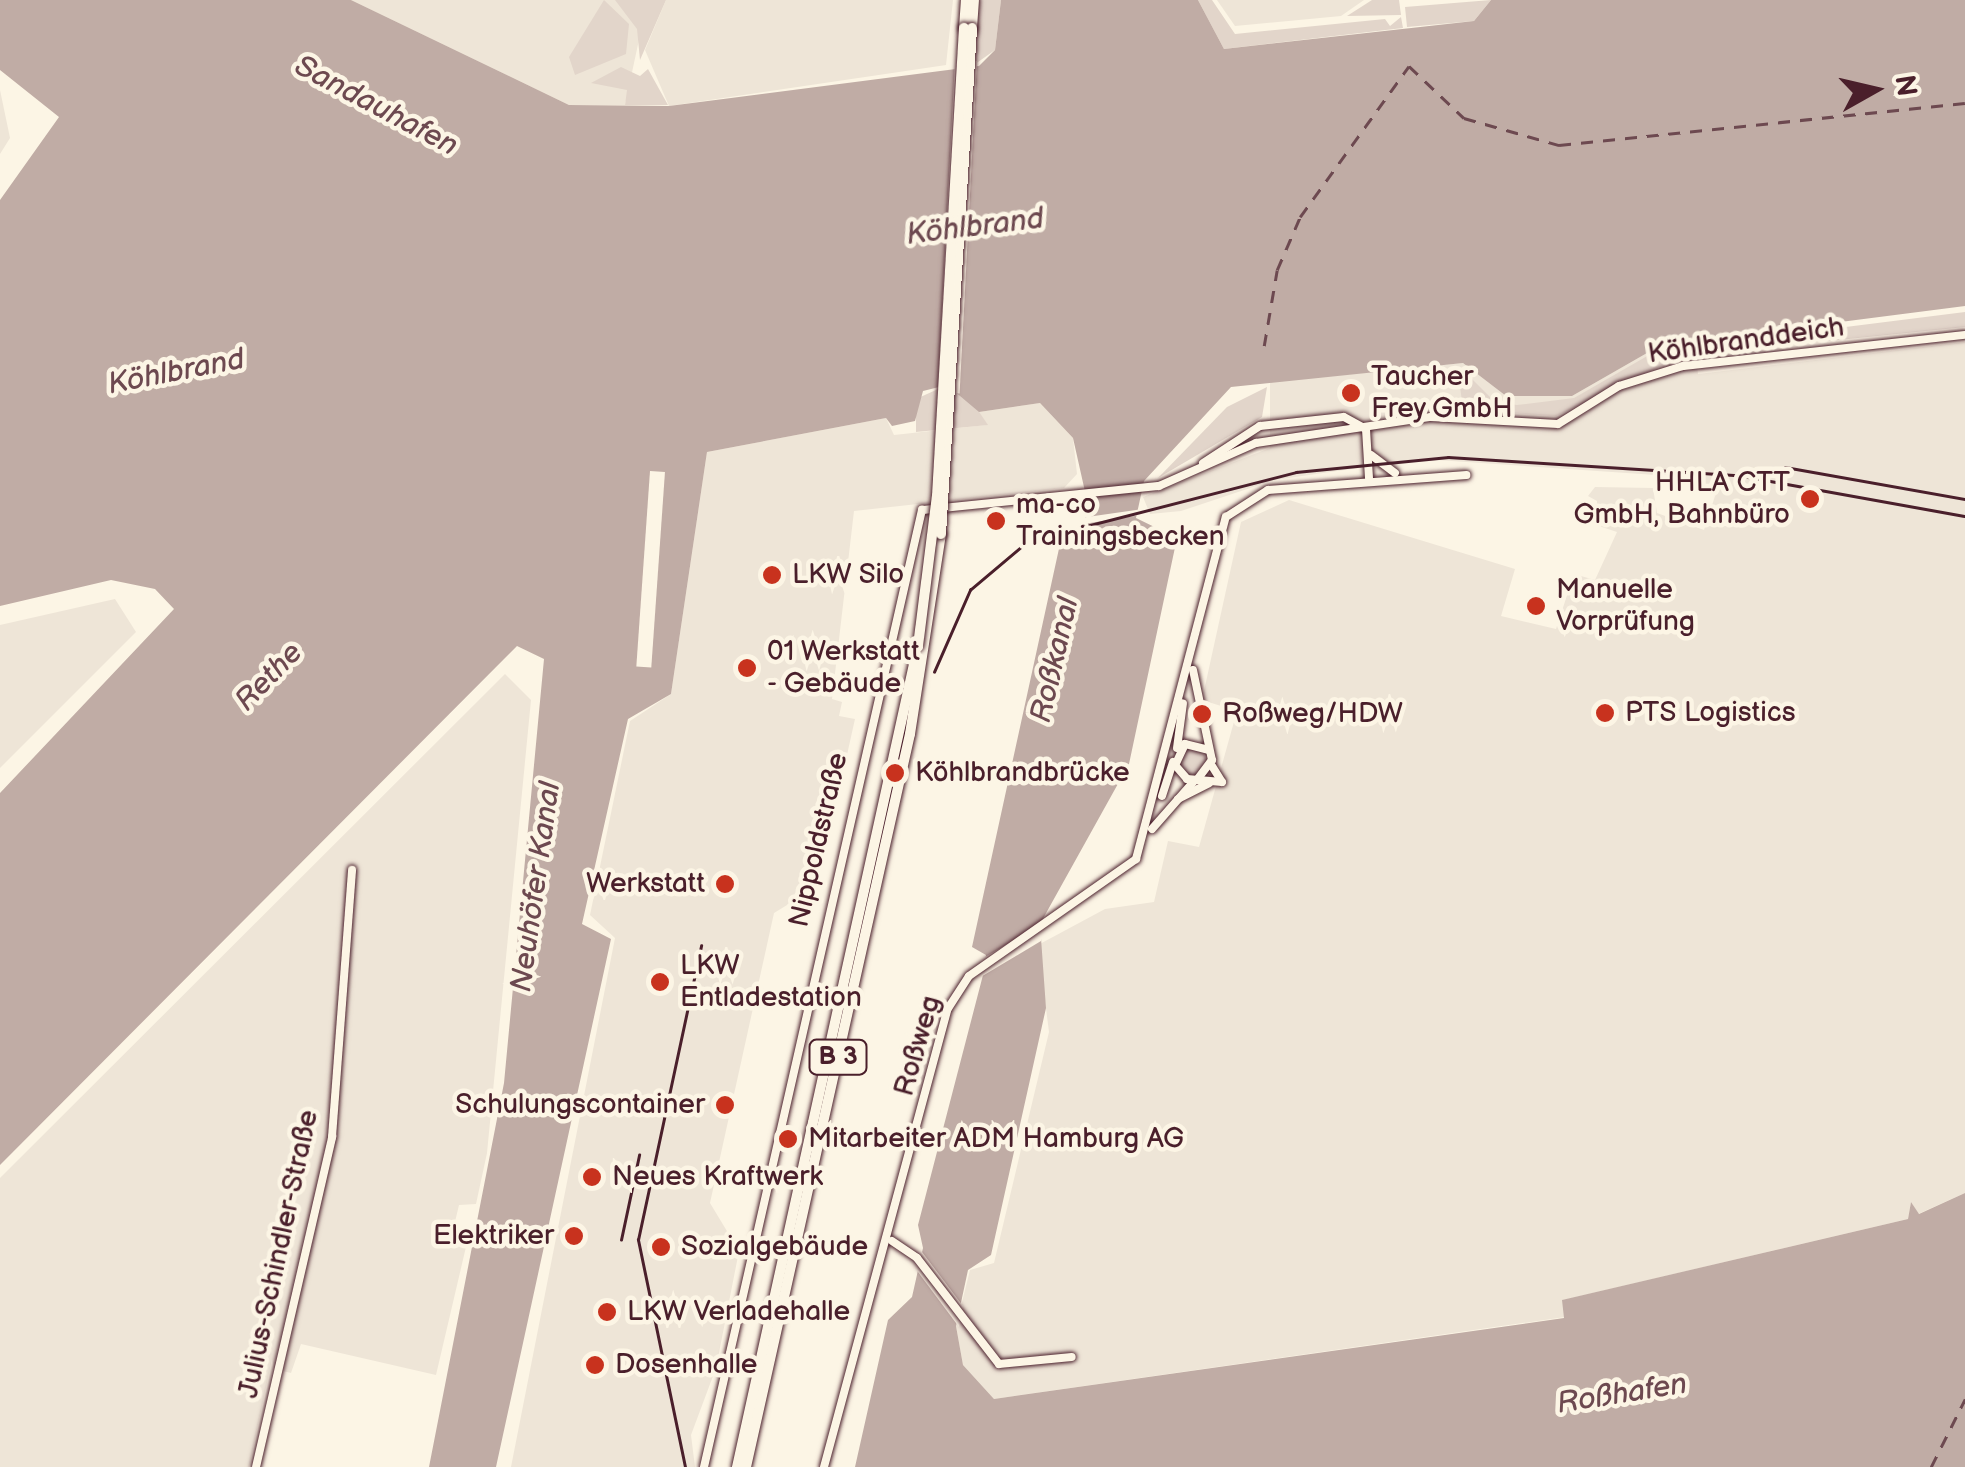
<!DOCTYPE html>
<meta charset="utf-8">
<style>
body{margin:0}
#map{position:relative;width:1965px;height:1467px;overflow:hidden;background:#fcf5e5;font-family:"Balsamiq Sans",sans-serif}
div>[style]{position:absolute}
.built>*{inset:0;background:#eee5d7}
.green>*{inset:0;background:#e2d5ca}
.round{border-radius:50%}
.water>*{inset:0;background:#c0aca5}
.pier>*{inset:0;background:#fcf5e5;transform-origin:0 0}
.ferry>*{height:2.5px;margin-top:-1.25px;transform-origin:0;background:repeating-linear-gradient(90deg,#6d4950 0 12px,transparent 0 22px)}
.roads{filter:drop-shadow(0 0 2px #4a1f2b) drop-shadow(0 0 2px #4a1f2b)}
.minor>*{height:8px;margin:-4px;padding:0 4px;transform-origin:4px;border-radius:4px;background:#fcf5e5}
.major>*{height:10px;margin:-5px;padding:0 5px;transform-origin:5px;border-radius:5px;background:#fcf5e5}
.rail>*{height:2.5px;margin:-1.25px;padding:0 1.25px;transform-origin:1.25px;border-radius:1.25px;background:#4a1f2b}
.bridges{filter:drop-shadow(0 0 2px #4a1f2b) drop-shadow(0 0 2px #4a1f2b)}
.major-bridge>*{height:10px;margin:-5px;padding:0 5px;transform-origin:5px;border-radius:5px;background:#fcf5e5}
.dots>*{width:28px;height:28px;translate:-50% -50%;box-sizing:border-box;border:5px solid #fcf5e5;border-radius:50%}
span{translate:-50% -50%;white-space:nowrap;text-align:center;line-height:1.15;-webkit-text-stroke:9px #fcf5e5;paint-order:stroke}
.shield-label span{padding:2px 8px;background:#fcf5e5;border:2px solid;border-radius:8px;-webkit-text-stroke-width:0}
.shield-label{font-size:25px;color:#4a1f2b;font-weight:700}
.street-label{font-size:28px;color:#4a1f2b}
.poi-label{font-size:28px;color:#4a1f2b}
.left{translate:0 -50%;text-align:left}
.right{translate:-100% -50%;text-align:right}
.water-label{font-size:30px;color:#6d4950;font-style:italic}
.north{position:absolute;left:1825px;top:40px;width:100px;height:100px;-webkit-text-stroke:8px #fcf5e5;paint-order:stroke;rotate:82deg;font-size:28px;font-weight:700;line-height:40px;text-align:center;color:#4a1f2b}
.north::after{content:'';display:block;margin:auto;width:35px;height:45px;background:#4a1f2b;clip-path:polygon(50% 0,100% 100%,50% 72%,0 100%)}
</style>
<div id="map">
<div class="built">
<div style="clip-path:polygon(351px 0,626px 0,640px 35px,625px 105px,569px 105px)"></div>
<div style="clip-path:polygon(666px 0,953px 0,946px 65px,669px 106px,645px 50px)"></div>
<div style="clip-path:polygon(1217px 0,1364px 0,1341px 16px,1235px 26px)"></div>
<div style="clip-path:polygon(0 90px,10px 138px,0 154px)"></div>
<div style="clip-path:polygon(1694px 341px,1698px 374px,1965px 342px,1965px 1193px,1918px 1214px,1911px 1202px,1908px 1219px,1563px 1300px,1565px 1317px,994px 1399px,963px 1365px,956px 1326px,970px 1270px,994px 1263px,1049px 1032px,1038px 945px,1105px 909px,1154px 902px,1168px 841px,1199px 847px,1237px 711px,1202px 700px,1241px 522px,1289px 500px,1515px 569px,1501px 616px,1556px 629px,1574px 574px,1595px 580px,1617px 532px,1596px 525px,1597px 501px,1588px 496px,1595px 487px,1653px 488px,1657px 513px,1704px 530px,1715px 496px,1700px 478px,1422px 459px,1274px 480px,1181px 511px,1150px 514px,1143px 497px,1270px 448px,1270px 382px,1463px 363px,1506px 396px,1572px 396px,1661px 345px)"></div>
<div style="clip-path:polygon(1040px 403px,1073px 438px,1077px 474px,1064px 488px,854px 511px,832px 699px,842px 702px,839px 716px,855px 719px,813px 907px,792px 902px,774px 913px,710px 1203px,739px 1251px,716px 1368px,691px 1435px,695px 1467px,511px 1467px,615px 938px,590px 915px,630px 721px,671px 694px,707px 452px,886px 418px,894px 435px,986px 425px,979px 412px)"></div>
<div style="clip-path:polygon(115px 599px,136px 632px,0 768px,0 625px)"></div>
<div style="clip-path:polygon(505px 674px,531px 700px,487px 1153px,476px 1204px,459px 1205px,454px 1226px,469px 1234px,436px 1375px,301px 1344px,291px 1373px,274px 1369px,272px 1359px,249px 1467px,0 1467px,0 1178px)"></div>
</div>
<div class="green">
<div style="clip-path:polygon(604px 0,629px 24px,626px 54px,575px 75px,569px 57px)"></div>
<div style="clip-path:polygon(615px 0,666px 0,640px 60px,637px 29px)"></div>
<div style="clip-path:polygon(979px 0,1001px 0,995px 50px,971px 67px)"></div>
<div style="clip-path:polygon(1198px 0,1212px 0,1235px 34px,1385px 19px,1390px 26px,1401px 17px,1403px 28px,1224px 49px)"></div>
<div style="clip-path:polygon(1372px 0,1399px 0,1401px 15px,1347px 16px)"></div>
<div style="clip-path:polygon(1491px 0,1474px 21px,1407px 27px,1405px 7px)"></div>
<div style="clip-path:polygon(621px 67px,640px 76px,648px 69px,668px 105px,625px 105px,627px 90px,591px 83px)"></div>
<div style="clip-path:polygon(1965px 312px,1965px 327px,1682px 356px,1556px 416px,1463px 410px,1459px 378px,1379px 376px,1462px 369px,1495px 402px,1517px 405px,1574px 398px,1656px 351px)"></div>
<div style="clip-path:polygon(947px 385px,967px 394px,988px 425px,916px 432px,916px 399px)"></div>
<div style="clip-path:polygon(1267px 387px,1262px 417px,1158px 478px,1227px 407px)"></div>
<div class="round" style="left:1180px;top:749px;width:26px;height:26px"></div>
</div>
<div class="water">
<div style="clip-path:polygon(0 0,351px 0,569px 105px,669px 106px,979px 66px,995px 50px,1001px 0,1198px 0,1224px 49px,1474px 21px,1491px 0,1965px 0,1965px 306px,1661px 345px,1572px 396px,1506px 396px,1463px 363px,1231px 387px,1144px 481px,1136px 518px,1177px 538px,1129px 764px,1040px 924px,1046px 1008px,991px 1255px,968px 1270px,956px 1326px,963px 1365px,994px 1399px,1564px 1318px,1562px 1300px,1908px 1219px,1911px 1202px,1919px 1214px,1965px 1193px,1965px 1467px,855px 1467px,888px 1320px,912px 1297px,923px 1248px,918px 1225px,983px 975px,986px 955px,972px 947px,1060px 544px,1083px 526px,1088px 505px,1073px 438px,1040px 403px,979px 412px,947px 385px,923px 391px,915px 421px,892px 426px,886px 418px,707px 452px,671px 694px,628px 719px,582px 924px,611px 939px,496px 1467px,429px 1467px,504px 1083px,544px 659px,517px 646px,0 1165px,0 793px,174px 609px,155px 589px,111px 580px,0 606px,0 200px,59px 117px,0 70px)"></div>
</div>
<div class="pier">
<div style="left:977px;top:61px;width:333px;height:22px;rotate:93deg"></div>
<div style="left:650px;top:471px;width:15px;height:196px;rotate:4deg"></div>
<div style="clip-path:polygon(1143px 509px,1141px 515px,1077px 525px,1080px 518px)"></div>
<div style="clip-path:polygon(1045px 922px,1041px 941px,979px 978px,980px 960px)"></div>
<div style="clip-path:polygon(919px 1248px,963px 1306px,959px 1327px,915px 1268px)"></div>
</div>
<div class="ferry">
<div style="left:1264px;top:346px;width:77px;rotate:-80.3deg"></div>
<div style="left:1277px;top:270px;width:58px;rotate:-66.5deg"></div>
<div style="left:1300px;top:217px;width:186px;rotate:-54.2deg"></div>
<div style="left:1409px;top:66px;width:76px;rotate:43.4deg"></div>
<div style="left:1464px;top:118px;width:99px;rotate:15.9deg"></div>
<div style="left:1559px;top:145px;width:408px;rotate:-5.9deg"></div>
<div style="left:1931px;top:1467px;width:76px;rotate:-63.4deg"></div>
</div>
<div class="roads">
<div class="minor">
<div style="left:1366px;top:429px;width:49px;rotate:86.5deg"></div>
<div style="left:1371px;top:455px;width:30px;rotate:37deg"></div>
<div style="left:1203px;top:463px;width:68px;rotate:-33deg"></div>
<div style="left:1260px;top:426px;width:84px;rotate:-6.1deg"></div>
<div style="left:1344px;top:417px;width:25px;rotate:29deg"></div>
<div style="left:1193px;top:670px;width:92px;rotate:78.1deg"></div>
<div style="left:1212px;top:760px;width:25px;rotate:127deg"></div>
<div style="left:1177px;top:748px;width:45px;rotate:-82.4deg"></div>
<div style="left:1209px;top:750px;width:25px;rotate:-166deg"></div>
<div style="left:1185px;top:744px;width:23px;rotate:115deg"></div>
<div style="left:1175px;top:765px;width:18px;rotate:49deg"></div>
<div style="left:1187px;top:779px;width:35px;rotate:5deg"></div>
<div style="left:1222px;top:782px;width:19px;rotate:-122deg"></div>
<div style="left:1162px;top:796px;width:36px;rotate:-72deg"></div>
<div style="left:1178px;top:799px;width:35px;rotate:-27deg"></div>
<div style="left:1152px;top:829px;width:65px;rotate:-48.7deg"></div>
<div style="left:892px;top:1241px;width:30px;rotate:34deg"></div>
<div style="left:917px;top:1258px;width:134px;rotate:52.3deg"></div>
<div style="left:999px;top:1364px;width:73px;rotate:-5.5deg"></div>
<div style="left:256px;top:1467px;width:339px;rotate:-77deg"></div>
<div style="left:332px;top:1137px;width:268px;rotate:-85.7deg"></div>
<div style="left:704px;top:1467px;width:982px;rotate:-77.17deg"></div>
<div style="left:922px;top:510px;width:238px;rotate:-5.8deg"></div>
<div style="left:1159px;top:486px;width:106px;rotate:-23.9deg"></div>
<div style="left:1256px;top:443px;width:177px;rotate:-8.5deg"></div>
<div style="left:1431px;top:417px;width:127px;rotate:3.2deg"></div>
<div style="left:1558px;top:424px;width:72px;rotate:-31.9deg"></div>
<div style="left:1619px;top:386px;width:67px;rotate:-17.4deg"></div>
<div style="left:1683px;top:366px;width:284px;rotate:-6.3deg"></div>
<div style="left:824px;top:1467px;width:473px;rotate:-74.9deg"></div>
<div style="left:947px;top:1010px;width:40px;rotate:-57.1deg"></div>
<div style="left:969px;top:976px;width:204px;rotate:-35deg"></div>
<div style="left:1136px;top:859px;width:354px;rotate:-75.3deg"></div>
<div style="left:1226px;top:517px;width:50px;rotate:-32.7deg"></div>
<div style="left:1268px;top:490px;width:199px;rotate:-4.3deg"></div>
</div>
<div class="major">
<div style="left:964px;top:28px;width:28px;rotate:-86deg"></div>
<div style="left:972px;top:28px;width:28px;rotate:-86deg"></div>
<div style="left:737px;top:1467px;width:841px;rotate:-77.57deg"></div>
<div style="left:746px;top:1467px;width:751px;rotate:-77.39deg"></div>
<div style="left:910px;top:734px;width:202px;rotate:-81.2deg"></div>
</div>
</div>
<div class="rail">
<div style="left:1785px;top:467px;width:183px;rotate:10.1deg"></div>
<div style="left:934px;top:672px;width:90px;rotate:-66.3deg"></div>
<div style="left:970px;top:590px;width:76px;rotate:-40.2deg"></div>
<div style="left:1028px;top:541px;width:277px;rotate:-14.4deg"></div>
<div style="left:1296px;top:472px;width:153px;rotate:-5.6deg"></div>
<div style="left:1448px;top:457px;width:290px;rotate:3.6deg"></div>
<div style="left:1737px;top:475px;width:232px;rotate:10.2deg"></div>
<div style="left:621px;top:1240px;width:87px;rotate:-78deg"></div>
<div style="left:685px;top:1467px;width:232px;rotate:-101.7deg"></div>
<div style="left:638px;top:1240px;width:301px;rotate:-77.9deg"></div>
</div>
<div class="bridges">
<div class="major-bridge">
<div style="left:941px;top:534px;width:507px;rotate:-86.49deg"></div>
<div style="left:918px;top:646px;width:151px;rotate:-82.8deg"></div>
<div style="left:937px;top:496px;width:469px;rotate:-86.7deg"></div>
</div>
</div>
<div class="dots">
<div style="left:1351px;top:393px;background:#c8321e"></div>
<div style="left:1810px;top:499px;background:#c8321e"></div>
<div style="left:996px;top:521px;background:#c8321e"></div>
<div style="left:772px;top:575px;background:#c8321e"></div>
<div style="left:1536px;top:606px;background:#c8321e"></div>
<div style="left:747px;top:668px;background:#c8321e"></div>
<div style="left:1605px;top:713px;background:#c8321e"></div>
<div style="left:1202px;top:714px;background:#c8321e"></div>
<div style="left:895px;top:773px;background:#c8321e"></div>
<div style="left:725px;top:884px;background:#c8321e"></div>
<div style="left:660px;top:982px;background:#c8321e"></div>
<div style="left:725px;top:1105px;background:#c8321e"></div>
<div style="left:788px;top:1139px;background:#c8321e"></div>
<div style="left:592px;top:1177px;background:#c8321e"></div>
<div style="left:574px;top:1236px;background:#c8321e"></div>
<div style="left:661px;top:1247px;background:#c8321e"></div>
<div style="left:607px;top:1312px;background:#c8321e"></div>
<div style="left:595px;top:1365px;background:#c8321e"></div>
</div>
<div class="shield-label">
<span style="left:838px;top:1057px">B 3</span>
</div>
<div class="street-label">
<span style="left:1746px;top:341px;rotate:-8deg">Köhlbranddeich</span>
<span style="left:819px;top:840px;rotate:-77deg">Nippoldstraße</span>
<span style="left:918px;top:1046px;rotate:-74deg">Roßweg</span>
<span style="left:279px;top:1254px;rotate:-78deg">Julius-Schindler-Straße</span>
</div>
<div class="poi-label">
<span class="left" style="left:1371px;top:393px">Taucher<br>Frey GmbH</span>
<span class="right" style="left:1790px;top:499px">HHLA CTT<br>GmbH, Bahnbüro</span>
<span class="left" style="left:1016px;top:521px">ma-co<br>Trainingsbecken</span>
<span class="left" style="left:792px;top:575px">LKW Silo</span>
<span class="left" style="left:1556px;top:606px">Manuelle<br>Vorprüfung</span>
<span class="left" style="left:767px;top:668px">01 Werkstatt<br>- Gebäude</span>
<span class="left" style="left:1625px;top:713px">PTS Logistics</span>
<span class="left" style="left:1222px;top:714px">Roßweg/HDW</span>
<span class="left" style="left:915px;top:773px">Köhlbrandbrücke</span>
<span class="right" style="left:705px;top:884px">Werkstatt</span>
<span class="left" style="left:680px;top:982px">LKW<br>Entladestation</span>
<span class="right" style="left:705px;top:1105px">Schulungscontainer</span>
<span class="left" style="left:808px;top:1139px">Mitarbeiter ADM Hamburg AG</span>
<span class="left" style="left:612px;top:1177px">Neues Kraftwerk</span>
<span class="right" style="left:554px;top:1236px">Elektriker</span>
<span class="left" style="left:681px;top:1247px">Sozialgebäude</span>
<span class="left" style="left:627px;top:1312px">LKW Verladehalle</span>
<span class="left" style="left:615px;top:1365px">Dosenhalle</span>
</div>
<div class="water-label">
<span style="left:376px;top:106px;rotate:28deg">Sandauhafen</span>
<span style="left:975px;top:227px;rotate:-7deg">Köhlbrand</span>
<span style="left:176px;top:372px;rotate:-11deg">Köhlbrand</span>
<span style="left:1055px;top:660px;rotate:-77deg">Roßkanal</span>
<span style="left:269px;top:677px;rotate:-46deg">Rethe</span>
<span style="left:536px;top:887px;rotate:-82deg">Neuhöfer Kanal</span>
<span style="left:1622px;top:1394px;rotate:-9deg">Roßhafen</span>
</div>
<div class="north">N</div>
</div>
